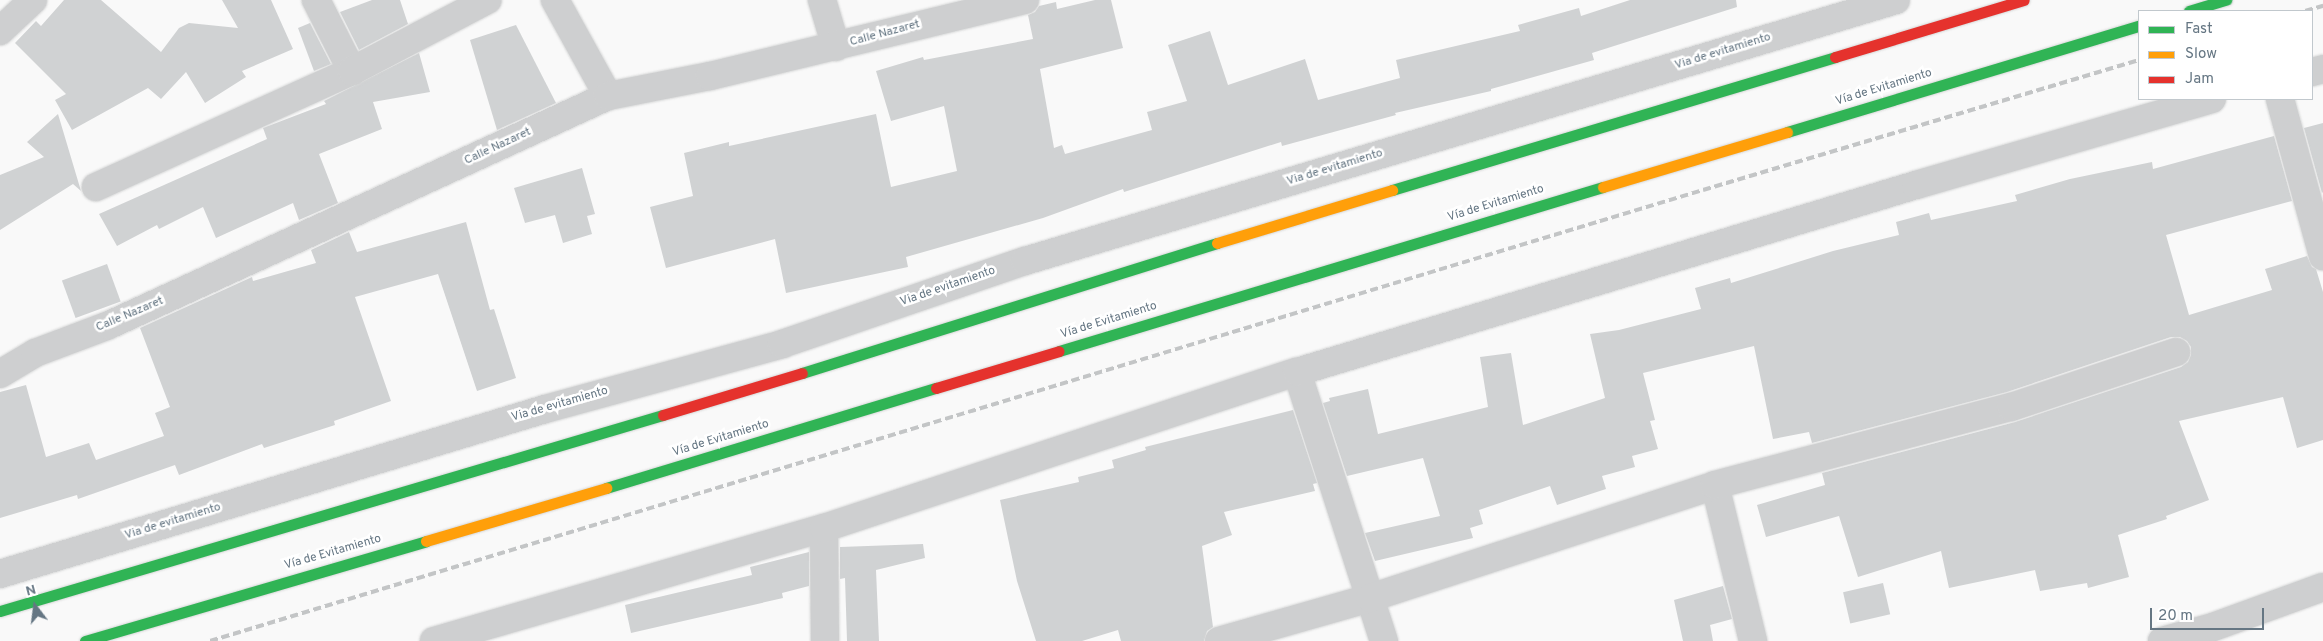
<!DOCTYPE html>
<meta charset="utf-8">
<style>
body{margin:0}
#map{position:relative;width:2323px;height:641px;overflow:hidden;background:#f9f9f9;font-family:Overpass,sans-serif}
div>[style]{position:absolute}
.building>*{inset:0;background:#d0d2d3;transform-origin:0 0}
.roads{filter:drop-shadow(0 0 1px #d5d6d6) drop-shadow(0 0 1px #d5d6d6)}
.street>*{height:28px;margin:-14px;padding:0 14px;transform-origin:14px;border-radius:14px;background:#cecfd0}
.fast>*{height:11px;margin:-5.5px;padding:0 5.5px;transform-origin:5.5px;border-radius:5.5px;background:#30b455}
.slow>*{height:11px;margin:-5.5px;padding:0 5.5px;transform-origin:5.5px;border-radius:5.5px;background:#ff9f0a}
.jam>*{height:11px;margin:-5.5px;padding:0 5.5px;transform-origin:5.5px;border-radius:5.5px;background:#e5322d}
.rail>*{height:4px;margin-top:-2px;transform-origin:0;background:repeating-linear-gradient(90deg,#c3c5c6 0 8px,transparent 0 12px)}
span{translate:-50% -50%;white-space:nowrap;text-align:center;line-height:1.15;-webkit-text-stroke:5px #fff;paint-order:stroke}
.street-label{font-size:12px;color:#657683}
.legend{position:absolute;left:2138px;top:10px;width:175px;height:90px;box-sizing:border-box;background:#fff;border:1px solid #c1c8cd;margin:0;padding:6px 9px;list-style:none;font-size:15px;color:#657683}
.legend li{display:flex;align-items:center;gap:10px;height:25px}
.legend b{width:25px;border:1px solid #c1c8cd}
.north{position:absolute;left:10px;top:581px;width:50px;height:50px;-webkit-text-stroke:4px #fff;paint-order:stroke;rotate:345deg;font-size:14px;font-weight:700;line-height:20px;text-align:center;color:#657683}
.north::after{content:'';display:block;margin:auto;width:18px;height:22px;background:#657683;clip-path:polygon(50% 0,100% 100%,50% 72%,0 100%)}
.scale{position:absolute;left:2150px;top:608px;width:114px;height:22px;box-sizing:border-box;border:2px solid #657683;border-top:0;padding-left:6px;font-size:15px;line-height:18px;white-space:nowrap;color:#657683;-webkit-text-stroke:4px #fff;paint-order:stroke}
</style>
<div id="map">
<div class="building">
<div style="clip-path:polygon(64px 0,101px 0,161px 52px,179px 28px,189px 23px,238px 28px,222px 0,271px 0,293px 49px,242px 71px,246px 77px,205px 103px,186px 72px,161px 99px,148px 88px,72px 130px,55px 100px,66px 94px,15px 43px,36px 21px,41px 26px)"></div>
<div style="clip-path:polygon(372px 0,400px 0,408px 24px,359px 50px,340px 12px)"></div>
<div style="clip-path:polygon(1095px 0,1111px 0,1123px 48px,1040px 69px,1054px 148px,1062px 145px,1065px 154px,1152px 130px,1147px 112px,1187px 101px,1168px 45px,1210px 31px,1228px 85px,1305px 59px,1318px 100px,1400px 78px,1396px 60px,1520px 31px,1518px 25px,1579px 8px,1581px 16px,1630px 0,1736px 0,1737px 7px,1592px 53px,1594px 60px,1491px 89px,1491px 91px,1395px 113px,1396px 115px,1282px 146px,1281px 142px,1124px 192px,1123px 189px,1043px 218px,906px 257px,908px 267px,786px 293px,775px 239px,666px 268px,650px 207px,693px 196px,684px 153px,729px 142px,729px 146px,876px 114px,891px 187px,957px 171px,944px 106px,891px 121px,876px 71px,923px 57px,924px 60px,1033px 39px,1028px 15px,1035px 12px,1039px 6px,1056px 2px,1057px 9px)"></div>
<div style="clip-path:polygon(310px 23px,331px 64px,314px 71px,298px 28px)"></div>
<div style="clip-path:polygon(516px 25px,556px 103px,497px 130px,470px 40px)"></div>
<div style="clip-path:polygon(419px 53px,430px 92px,373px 102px,382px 129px,319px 154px,338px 203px,299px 220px,293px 203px,216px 238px,203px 207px,159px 229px,157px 225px,117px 246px,99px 214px,267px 139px,263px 128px,326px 104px,324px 101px)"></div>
<div style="clip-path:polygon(58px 114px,81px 191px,73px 184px,0 230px,0 175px,44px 157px,27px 142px)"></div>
<div style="clip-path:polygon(2323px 123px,2323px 192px,2322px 193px,2304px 128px)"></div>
<div style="clip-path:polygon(2274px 136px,2292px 201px,2166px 235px,2189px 315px,2272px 290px,2265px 269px,2307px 256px,2312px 267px,2316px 269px,2323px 292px,2323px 440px,2297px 448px,2283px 397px,2179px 421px,2209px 500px,2166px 516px,2167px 519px,2118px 535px,2129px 577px,2088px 588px,2087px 583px,2040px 591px,2035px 570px,1949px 588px,1941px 551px,1858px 577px,1839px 516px,1766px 537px,1757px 505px,1825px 485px,1822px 473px,2015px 422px,2181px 367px,2188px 362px,2191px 355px,2191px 347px,2187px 341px,2180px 337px,2171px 337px,2007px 392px,1812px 443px,1809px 432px,1773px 439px,1754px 346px,1643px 373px,1655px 420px,1650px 421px,1658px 449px,1632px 456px,1635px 467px,1602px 476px,1606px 489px,1557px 505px,1550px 486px,1479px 510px,1483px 524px,1470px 528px,1473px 538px,1375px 561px,1365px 533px,1440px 516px,1423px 458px,1347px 476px,1323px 403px,1330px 401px,1329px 398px,1368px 389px,1378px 434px,1488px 407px,1480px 357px,1511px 353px,1523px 425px,1605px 398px,1590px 334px,1619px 330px,1701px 309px,1695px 288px,1730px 278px,1731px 283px,1833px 251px,1899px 235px,1896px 222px,1929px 213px,1931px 220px,2017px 201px,2015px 195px,2070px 179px,2152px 162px,2153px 169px)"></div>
<div style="clip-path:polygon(582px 168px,595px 214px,587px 216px,592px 234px,563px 243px,555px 215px,525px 223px,514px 188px)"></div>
<div style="clip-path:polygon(466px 222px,490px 310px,494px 309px,516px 378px,477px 391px,438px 274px,355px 297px,391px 401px,334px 421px,335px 425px,264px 448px,262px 444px,179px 475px,175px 465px,78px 499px,77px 495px,0 518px,0 392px,26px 385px,46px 457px,89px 443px,96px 460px,164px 436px,155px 413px,170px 407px,140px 328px,252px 277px,253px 281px,316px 263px,311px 250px,349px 232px,357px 252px)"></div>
<div style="left:107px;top:264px;width:40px;height:48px;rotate:70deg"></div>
<div style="clip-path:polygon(1293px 410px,1317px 483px,1313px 484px,1315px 491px,1224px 512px,1232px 535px,1202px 546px,1213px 627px,1207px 631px,1204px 641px,1121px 641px,1118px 630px,1082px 641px,1036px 641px,1017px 581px,1000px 500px,1079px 482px,1078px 477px,1114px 468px,1112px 460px,1146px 450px,1145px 447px)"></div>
<div style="clip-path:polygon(923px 544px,925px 558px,876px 570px,879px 641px,847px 641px,845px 578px,840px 579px,840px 547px)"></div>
<div style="clip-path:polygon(809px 552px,809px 586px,782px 593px,783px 598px,631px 633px,625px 605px,752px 575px,750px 567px)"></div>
<div style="left:1883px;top:583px;width:32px;height:41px;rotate:77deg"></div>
<div style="clip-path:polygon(1723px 586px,1732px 619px,1710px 625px,1713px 641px,1683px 641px,1674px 600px)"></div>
</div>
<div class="roads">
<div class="street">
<div style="left:316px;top:0;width:80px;rotate:63.1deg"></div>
<div style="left:555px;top:0;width:110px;rotate:61.1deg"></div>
<div style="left:822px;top:0;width:49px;rotate:73.4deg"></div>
<div style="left:0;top:31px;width:45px;rotate:-43.2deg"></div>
<div style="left:2312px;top:72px;width:11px;rotate:-15deg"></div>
<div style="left:2280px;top:99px;width:163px;rotate:74.7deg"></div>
<div style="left:96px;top:187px;width:281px;rotate:-24.4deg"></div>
<div style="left:352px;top:71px;width:153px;rotate:-27.7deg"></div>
<div style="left:1297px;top:372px;width:283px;rotate:72.1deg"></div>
<div style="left:0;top:374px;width:41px;rotate:-31deg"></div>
<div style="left:35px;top:353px;width:79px;rotate:-20.7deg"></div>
<div style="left:109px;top:325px;width:549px;rotate:-24.65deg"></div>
<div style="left:608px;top:96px;width:104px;rotate:-11.1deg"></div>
<div style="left:710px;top:76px;width:324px;rotate:-13.6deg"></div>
<div style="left:1715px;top:485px;width:161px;rotate:76.3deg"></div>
<div style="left:824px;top:528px;width:113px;rotate:89.5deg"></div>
<div style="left:0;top:574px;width:569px;rotate:-16.84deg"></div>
<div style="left:545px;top:409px;width:246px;rotate:-15.3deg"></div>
<div style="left:782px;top:344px;width:257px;rotate:-18.9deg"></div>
<div style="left:1025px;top:261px;width:909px;rotate:-16.68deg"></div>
<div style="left:434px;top:641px;width:406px;rotate:-16.2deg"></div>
<div style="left:824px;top:528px;width:498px;rotate:-18.3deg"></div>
<div style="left:1297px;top:372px;width:647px;rotate:-16.81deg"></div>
<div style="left:1916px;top:185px;width:308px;rotate:-16.2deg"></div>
<div style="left:1219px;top:641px;width:157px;rotate:-15.9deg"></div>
<div style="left:1370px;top:598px;width:363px;rotate:-18.1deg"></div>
<div style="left:1715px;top:485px;width:306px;rotate:-14.8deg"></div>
<div style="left:2011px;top:407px;width:174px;rotate:-18.4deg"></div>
<div style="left:2162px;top:641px;width:53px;rotate:-15.4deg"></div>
<div style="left:2213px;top:627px;width:117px;rotate:-20deg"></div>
</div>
<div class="fast">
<div style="left:2189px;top:11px;width:39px;rotate:-17deg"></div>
<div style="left:1787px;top:132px;width:368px;rotate:-16.8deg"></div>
<div style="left:1392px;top:190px;width:463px;rotate:-16.7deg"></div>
<div style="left:1059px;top:351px;width:568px;rotate:-16.78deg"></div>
<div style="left:802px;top:373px;width:435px;rotate:-17.4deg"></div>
<div style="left:606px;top:488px;width:345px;rotate:-16.9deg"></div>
<div style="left:0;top:611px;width:691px;rotate:-16.47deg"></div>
<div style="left:85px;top:641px;width:355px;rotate:-16.3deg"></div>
</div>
<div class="slow">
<div style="left:1603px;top:187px;width:192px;rotate:-16.6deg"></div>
<div style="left:1217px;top:243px;width:183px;rotate:-16.8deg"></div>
<div style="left:426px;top:541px;width:188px;rotate:-16.4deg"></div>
</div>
<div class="jam">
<div style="left:1835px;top:57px;width:197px;rotate:-16.8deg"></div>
<div style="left:936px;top:388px;width:128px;rotate:-16.7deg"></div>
<div style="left:663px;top:415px;width:145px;rotate:-16.8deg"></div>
</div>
</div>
<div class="rail">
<div style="left:2305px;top:11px;width:19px;rotate:-16deg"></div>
<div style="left:210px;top:641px;width:1560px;rotate:-16.81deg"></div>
<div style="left:1703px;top:190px;width:455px;rotate:-16.6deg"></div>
</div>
<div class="street-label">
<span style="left:885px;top:34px;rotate:-15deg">Calle Nazaret</span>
<span style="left:1723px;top:52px;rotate:-17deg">Via de evitamiento</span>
<span style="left:1884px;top:88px;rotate:-17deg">Vía de Evitamiento</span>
<span style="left:498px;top:147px;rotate:-25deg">Calle Nazaret</span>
<span style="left:1335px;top:168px;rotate:-17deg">Via de evitamiento</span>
<span style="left:1496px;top:204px;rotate:-17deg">Vía de Evitamiento</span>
<span style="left:948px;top:287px;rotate:-19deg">Via de evitamiento</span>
<span style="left:130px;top:315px;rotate:-23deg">Calle Nazaret</span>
<span style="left:1109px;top:321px;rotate:-17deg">Vía de Evitamiento</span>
<span style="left:560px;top:405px;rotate:-16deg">Via de evitamiento</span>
<span style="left:721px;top:439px;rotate:-17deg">Vía de Evitamiento</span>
<span style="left:173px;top:522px;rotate:-17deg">Via de evitamiento</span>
<span style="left:333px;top:553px;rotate:-16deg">Vía de Evitamiento</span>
</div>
<ul class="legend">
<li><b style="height:6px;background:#30b455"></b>Fast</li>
<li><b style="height:6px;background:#ff9f0a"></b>Slow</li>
<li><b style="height:6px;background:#e5322d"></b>Jam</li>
</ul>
<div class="north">N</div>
<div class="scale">20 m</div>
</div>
